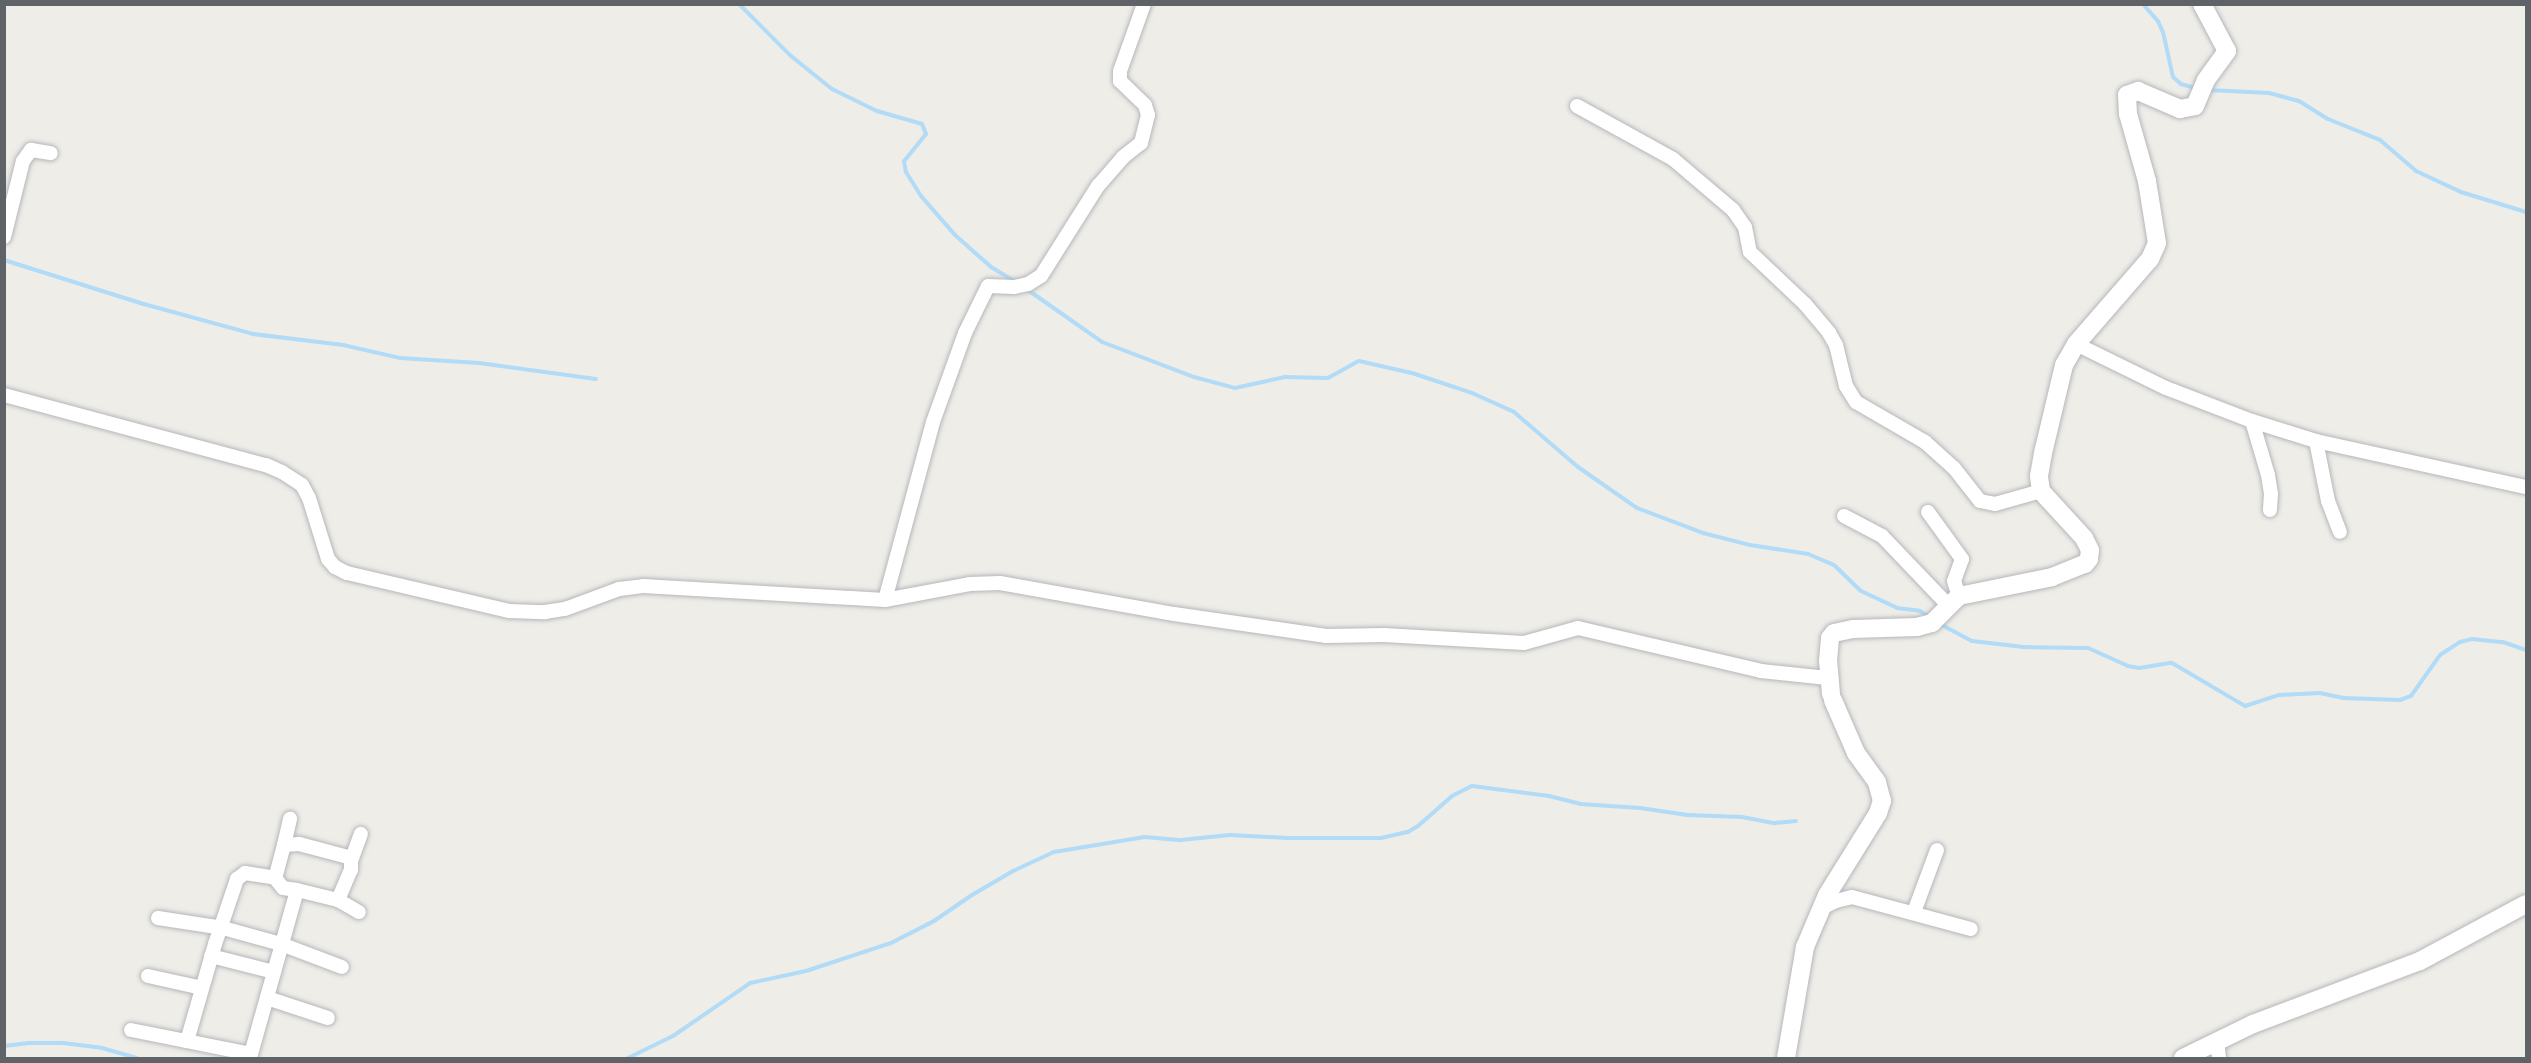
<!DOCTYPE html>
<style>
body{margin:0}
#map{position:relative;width:2531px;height:1063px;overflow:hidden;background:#efede8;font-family:Rubik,sans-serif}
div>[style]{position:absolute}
.stream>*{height:4px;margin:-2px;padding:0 2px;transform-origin:2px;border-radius:2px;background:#b1dbf6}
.roads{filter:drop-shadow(0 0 2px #b5b7bb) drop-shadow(0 0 2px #b5b7bb)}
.street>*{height:14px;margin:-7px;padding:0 7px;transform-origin:7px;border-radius:7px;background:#fff}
.secondary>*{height:18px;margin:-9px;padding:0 9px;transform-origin:9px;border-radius:9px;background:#fff}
span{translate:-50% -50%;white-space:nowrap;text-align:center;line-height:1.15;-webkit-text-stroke:6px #fff;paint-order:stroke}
.frame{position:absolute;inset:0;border:6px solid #5f6266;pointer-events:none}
</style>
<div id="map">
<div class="stream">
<div style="left:739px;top:4px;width:74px;rotate:45deg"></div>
<div style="left:791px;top:56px;width:53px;rotate:38.8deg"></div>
<div style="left:832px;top:89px;width:50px;rotate:26.1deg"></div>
<div style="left:877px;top:111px;width:47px;rotate:16.1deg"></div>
<div style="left:922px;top:124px;width:11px;rotate:68deg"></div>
<div style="left:926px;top:134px;width:35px;rotate:129deg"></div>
<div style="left:904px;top:161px;width:11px;rotate:80deg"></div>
<div style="left:906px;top:172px;width:28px;rotate:58deg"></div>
<div style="left:921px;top:196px;width:52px;rotate:48.9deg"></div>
<div style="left:955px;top:235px;width:48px;rotate:41.6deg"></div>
<div style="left:991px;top:267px;width:29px;rotate:31deg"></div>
<div style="left:2143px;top:4px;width:23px;rotate:49deg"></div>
<div style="left:2158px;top:21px;width:12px;rotate:66deg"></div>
<div style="left:2163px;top:32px;width:46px;rotate:77.5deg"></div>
<div style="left:2173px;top:77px;width:11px;rotate:41deg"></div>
<div style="left:2181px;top:84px;width:15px;rotate:16deg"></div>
<div style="left:2209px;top:90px;width:60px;rotate:2.9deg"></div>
<div style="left:2269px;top:93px;width:31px;rotate:15deg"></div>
<div style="left:2299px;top:101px;width:34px;rotate:32deg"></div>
<div style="left:2328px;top:119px;width:56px;rotate:22deg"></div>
<div style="left:2380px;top:140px;width:48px;rotate:40.7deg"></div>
<div style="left:2416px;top:171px;width:50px;rotate:25deg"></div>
<div style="left:2461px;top:192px;width:68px;rotate:17.1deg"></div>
<div style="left:4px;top:260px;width:143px;rotate:17.5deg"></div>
<div style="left:140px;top:303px;width:117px;rotate:15.3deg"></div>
<div style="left:253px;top:334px;width:91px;rotate:7deg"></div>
<div style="left:343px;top:345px;width:58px;rotate:12.8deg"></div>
<div style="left:400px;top:358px;width:79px;rotate:3.6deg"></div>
<div style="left:479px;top:363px;width:118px;rotate:7.8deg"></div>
<div style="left:1025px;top:288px;width:94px;rotate:35deg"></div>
<div style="left:1102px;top:342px;width:98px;rotate:20.8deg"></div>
<div style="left:1194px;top:377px;width:42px;rotate:15deg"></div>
<div style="left:1235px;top:388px;width:51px;rotate:-12.4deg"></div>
<div style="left:1285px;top:377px;width:43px;rotate:1.3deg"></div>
<div style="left:1328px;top:378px;width:35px;rotate:-29deg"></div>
<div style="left:1359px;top:361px;width:54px;rotate:12.8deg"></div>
<div style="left:1412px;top:373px;width:63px;rotate:18.4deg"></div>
<div style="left:1472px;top:393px;width:46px;rotate:24.3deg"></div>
<div style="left:1514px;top:412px;width:84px;rotate:40.7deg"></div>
<div style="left:1578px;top:467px;width:72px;rotate:34.8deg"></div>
<div style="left:1637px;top:508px;width:71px;rotate:20.7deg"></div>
<div style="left:1703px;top:533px;width:49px;rotate:14.3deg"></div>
<div style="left:1750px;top:545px;width:59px;rotate:8.8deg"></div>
<div style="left:1808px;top:554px;width:28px;rotate:23deg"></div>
<div style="left:1834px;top:565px;width:37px;rotate:44deg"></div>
<div style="left:1861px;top:591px;width:40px;rotate:25deg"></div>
<div style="left:1897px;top:608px;width:23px;rotate:7deg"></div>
<div style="left:1920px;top:611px;width:11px;rotate:34deg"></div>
<div style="left:1940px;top:624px;width:36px;rotate:28deg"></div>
<div style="left:1972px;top:641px;width:52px;rotate:6.6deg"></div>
<div style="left:2024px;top:647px;width:64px;rotate:0.9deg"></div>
<div style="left:2088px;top:648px;width:44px;rotate:24.2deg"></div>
<div style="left:2128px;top:666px;width:11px;rotate:10deg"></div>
<div style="left:2139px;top:668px;width:33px;rotate:-9deg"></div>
<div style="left:2172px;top:663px;width:85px;rotate:30.5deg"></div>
<div style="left:2245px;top:706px;width:36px;rotate:-18deg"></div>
<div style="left:2279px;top:695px;width:41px;rotate:-2.8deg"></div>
<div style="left:2320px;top:693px;width:24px;rotate:12deg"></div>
<div style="left:2343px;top:698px;width:57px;rotate:2deg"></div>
<div style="left:2400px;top:700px;width:12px;rotate:-20deg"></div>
<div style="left:2411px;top:696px;width:50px;rotate:-54.7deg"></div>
<div style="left:2440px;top:655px;width:24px;rotate:-33deg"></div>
<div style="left:2460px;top:642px;width:12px;rotate:-14deg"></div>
<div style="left:2472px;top:639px;width:31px;rotate:6deg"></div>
<div style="left:2503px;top:642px;width:24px;rotate:19deg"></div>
<div style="left:4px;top:1046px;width:25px;rotate:-7deg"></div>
<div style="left:29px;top:1043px;width:34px"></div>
<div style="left:63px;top:1043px;width:39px;rotate:7deg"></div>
<div style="left:102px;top:1048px;width:37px;rotate:16deg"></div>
<div style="left:628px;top:1058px;width:50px;rotate:-26.1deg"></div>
<div style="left:673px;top:1036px;width:93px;rotate:-34.5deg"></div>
<div style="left:750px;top:983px;width:57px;rotate:-12.1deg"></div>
<div style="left:806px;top:971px;width:89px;rotate:-18.2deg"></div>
<div style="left:891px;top:943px;width:48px;rotate:-27.1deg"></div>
<div style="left:934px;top:921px;width:46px;rotate:-34.4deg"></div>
<div style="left:972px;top:895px;width:48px;rotate:-30.3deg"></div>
<div style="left:1013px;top:871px;width:45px;rotate:-24.9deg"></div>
<div style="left:1054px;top:852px;width:92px;rotate:-9.4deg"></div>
<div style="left:1145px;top:837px;width:36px;rotate:5deg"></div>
<div style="left:1181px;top:840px;width:49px;rotate:-5.8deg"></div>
<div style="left:1230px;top:835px;width:57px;rotate:3deg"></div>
<div style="left:1287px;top:838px;width:94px"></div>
<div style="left:1381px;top:838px;width:28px;rotate:-13deg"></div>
<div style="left:1408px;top:832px;width:12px;rotate:-31deg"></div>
<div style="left:1418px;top:826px;width:45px;rotate:-41.4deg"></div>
<div style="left:1452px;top:796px;width:22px;rotate:-27deg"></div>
<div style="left:1472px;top:786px;width:78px;rotate:7.4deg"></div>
<div style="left:1549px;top:796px;width:32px;rotate:14deg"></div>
<div style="left:1580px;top:804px;width:60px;rotate:3.8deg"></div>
<div style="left:1640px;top:808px;width:48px;rotate:8.5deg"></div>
<div style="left:1687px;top:815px;width:55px;rotate:2.1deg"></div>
<div style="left:1742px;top:817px;width:33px;rotate:11deg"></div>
<div style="left:1774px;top:823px;width:22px;rotate:-5deg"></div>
</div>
<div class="roads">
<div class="street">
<div style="left:1577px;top:106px;width:110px;rotate:28.9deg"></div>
<div style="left:1673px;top:159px;width:79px;rotate:40.4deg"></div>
<div style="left:1733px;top:210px;width:21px;rotate:55deg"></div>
<div style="left:1745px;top:227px;width:25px;rotate:79deg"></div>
<div style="left:1750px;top:252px;width:76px;rotate:43.4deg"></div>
<div style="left:1805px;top:304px;width:38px;rotate:50deg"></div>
<div style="left:1829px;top:333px;width:14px;rotate:60deg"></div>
<div style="left:1836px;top:345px;width:42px;rotate:76.3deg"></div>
<div style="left:1846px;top:386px;width:19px;rotate:58deg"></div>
<div style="left:1856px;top:402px;width:80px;rotate:30.1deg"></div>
<div style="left:1925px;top:442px;width:39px;rotate:42deg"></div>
<div style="left:1954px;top:468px;width:42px;rotate:51.8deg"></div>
<div style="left:1980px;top:501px;width:15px;rotate:11deg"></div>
<div style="left:1995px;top:504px;width:48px;rotate:-15.8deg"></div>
<div style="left:4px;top:237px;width:78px;rotate:-76deg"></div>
<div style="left:23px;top:161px;width:14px;rotate:-54deg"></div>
<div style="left:31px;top:150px;width:20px;rotate:9deg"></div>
<div style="left:2076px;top:344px;width:100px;rotate:26.1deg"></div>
<div style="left:2166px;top:388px;width:92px;rotate:21deg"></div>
<div style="left:2252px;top:421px;width:67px;rotate:17.4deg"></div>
<div style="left:2316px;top:441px;width:215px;rotate:12.4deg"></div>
<div style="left:4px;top:395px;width:271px;rotate:15deg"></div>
<div style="left:266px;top:465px;width:17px;rotate:24deg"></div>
<div style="left:282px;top:472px;width:24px;rotate:33deg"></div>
<div style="left:302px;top:485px;width:15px;rotate:62deg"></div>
<div style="left:309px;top:498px;width:64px;rotate:72.7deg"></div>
<div style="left:328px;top:559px;width:11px;rotate:49deg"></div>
<div style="left:335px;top:567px;width:13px;rotate:27deg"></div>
<div style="left:347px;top:573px;width:166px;rotate:13.2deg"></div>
<div style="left:509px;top:611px;width:36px;rotate:2deg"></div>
<div style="left:545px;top:612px;width:20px;rotate:-9deg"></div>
<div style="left:565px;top:609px;width:58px;rotate:-20.3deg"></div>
<div style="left:619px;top:589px;width:24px;rotate:-7deg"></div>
<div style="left:643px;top:586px;width:242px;rotate:3.3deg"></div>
<div style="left:885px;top:600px;width:86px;rotate:-10.7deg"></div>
<div style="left:970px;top:584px;width:30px;rotate:-2deg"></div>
<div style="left:1000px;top:583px;width:177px;rotate:10.1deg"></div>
<div style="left:1174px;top:614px;width:154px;rotate:8.2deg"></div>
<div style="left:1326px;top:636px;width:58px;rotate:-1deg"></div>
<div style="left:1384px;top:635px;width:140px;rotate:3.3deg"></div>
<div style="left:1524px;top:643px;width:56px;rotate:-15.5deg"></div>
<div style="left:1578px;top:628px;width:188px;rotate:13.2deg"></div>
<div style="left:1761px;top:671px;width:67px;rotate:6deg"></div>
<div style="left:2252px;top:421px;width:56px;rotate:73.5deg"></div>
<div style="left:2268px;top:475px;width:19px;rotate:81deg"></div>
<div style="left:2271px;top:494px;width:16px;rotate:94deg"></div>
<div style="left:2316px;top:441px;width:61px;rotate:78.7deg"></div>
<div style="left:2328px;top:501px;width:33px;rotate:69deg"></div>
<div style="left:1928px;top:512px;width:58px;rotate:54.1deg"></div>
<div style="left:1962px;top:559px;width:23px;rotate:110deg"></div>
<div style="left:1954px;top:581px;width:16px;rotate:72deg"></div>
<div style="left:1844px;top:516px;width:43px;rotate:27.8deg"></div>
<div style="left:1882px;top:536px;width:97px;rotate:46.3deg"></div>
<div style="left:885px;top:600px;width:184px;rotate:-74.9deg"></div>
<div style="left:933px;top:422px;width:95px;rotate:-70.2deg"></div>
<div style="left:965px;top:333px;width:52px;rotate:-63.9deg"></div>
<div style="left:988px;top:286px;width:26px;rotate:2deg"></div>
<div style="left:1014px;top:287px;width:14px;rotate:-12deg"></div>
<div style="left:1028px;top:284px;width:15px;rotate:-32deg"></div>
<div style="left:1041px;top:276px;width:107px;rotate:-57.7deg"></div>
<div style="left:1098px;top:186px;width:38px;rotate:-49deg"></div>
<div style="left:1123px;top:157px;width:23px;rotate:-38deg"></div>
<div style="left:1141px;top:143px;width:29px;rotate:-76deg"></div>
<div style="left:1148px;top:115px;width:10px;rotate:-107deg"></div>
<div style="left:1145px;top:105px;width:35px;rotate:-136deg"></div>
<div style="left:1120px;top:81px;width:10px;rotate:-90deg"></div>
<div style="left:1120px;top:71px;width:71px;rotate:-70.3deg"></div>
<div style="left:284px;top:845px;width:27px;rotate:-77deg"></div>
<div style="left:351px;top:861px;width:29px;rotate:-70deg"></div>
<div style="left:338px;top:900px;width:24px;rotate:30deg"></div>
<div style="left:1820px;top:909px;width:18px;rotate:-27deg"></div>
<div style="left:1836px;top:901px;width:16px;rotate:-14deg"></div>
<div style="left:1852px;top:897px;width:123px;rotate:15.1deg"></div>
<div style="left:1914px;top:912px;width:66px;rotate:-69.6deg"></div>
<div style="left:158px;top:918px;width:66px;rotate:8.7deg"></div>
<div style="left:223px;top:928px;width:60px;rotate:15.4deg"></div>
<div style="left:281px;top:944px;width:65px;rotate:20.7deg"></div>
<div style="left:211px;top:956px;width:65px;rotate:14.3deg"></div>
<div style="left:148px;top:976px;width:55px;rotate:12.5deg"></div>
<div style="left:267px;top:998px;width:64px;rotate:18.2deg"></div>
<div style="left:131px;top:1030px;width:122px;rotate:11.3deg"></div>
<div style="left:251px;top:1054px;width:170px;rotate:-74.3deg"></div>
<div style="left:297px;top:890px;width:42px;rotate:13.7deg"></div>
<div style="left:338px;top:900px;width:33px;rotate:-67deg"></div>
<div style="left:351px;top:870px;width:9px;rotate:-90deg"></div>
<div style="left:351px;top:861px;width:5px;rotate:-127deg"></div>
<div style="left:348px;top:857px;width:51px;rotate:-165.1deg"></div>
<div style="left:299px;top:844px;width:15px;rotate:176deg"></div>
<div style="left:284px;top:845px;width:34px;rotate:105deg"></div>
<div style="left:275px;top:878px;width:13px;rotate:51deg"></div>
<div style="left:283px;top:888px;width:14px;rotate:8deg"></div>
<div style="left:187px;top:1041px;width:101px;rotate:-73.9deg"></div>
<div style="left:215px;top:944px;width:69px;rotate:-71.3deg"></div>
<div style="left:237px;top:879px;width:10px;rotate:-37deg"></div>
<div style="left:245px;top:873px;width:30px;rotate:9deg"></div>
<div style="left:2217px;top:1041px;width:17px;rotate:83deg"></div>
</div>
<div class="secondary">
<div style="left:1831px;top:694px;width:33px;rotate:-95deg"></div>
<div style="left:1828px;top:661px;width:23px;rotate:-85deg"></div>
<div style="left:1830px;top:638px;width:6px;rotate:-51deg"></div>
<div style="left:1834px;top:633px;width:19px;rotate:-12deg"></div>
<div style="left:1853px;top:629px;width:64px;rotate:-1.8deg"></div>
<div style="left:1917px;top:627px;width:16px;rotate:-15deg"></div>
<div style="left:1932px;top:623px;width:38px;rotate:-45deg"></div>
<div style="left:1959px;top:596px;width:95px;rotate:-11.5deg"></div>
<div style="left:2052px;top:577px;width:35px;rotate:-22deg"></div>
<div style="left:2085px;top:564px;width:6px;rotate:-51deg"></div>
<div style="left:2089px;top:559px;width:9px;rotate:-84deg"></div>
<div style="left:2090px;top:550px;width:13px;rotate:-117deg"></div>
<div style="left:2084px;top:538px;width:64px;rotate:-132.5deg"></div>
<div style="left:2041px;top:491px;width:15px;rotate:-98deg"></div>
<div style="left:2039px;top:476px;width:27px;rotate:-80deg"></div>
<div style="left:2044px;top:449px;width:86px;rotate:-76.6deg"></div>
<div style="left:2064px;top:365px;width:24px;rotate:-60deg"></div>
<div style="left:2076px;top:344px;width:113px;rotate:-49deg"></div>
<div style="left:2150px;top:259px;width:17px;rotate:-66deg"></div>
<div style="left:2157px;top:243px;width:63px;rotate:-99.2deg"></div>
<div style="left:2147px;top:181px;width:70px;rotate:-105.8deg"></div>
<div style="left:2128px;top:114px;width:19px;rotate:-93deg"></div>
<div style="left:2127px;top:95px;width:12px;rotate:-20deg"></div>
<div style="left:2138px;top:91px;width:46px;rotate:23.2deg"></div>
<div style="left:2180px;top:109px;width:15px;rotate:-11deg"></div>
<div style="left:2195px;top:106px;width:28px;rotate:-67deg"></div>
<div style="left:2206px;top:80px;width:36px;rotate:-54deg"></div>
<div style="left:2227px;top:51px;width:53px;rotate:-118deg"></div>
<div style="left:1786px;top:1058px;width:113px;rotate:-80.3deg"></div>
<div style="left:1805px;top:947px;width:56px;rotate:-67.1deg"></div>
<div style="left:1827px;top:895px;width:97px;rotate:-58.1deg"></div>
<div style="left:1878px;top:813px;width:13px;rotate:-72deg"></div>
<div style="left:1882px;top:801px;width:20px;rotate:-105deg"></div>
<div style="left:1877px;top:782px;width:36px;rotate:-126deg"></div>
<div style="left:1856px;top:753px;width:58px;rotate:-113.5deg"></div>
<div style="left:2183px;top:1058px;width:78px;rotate:-25.9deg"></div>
<div style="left:2253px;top:1024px;width:178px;rotate:-20.7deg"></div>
<div style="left:2420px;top:961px;width:120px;rotate:-28.3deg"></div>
</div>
</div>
<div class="frame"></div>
</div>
